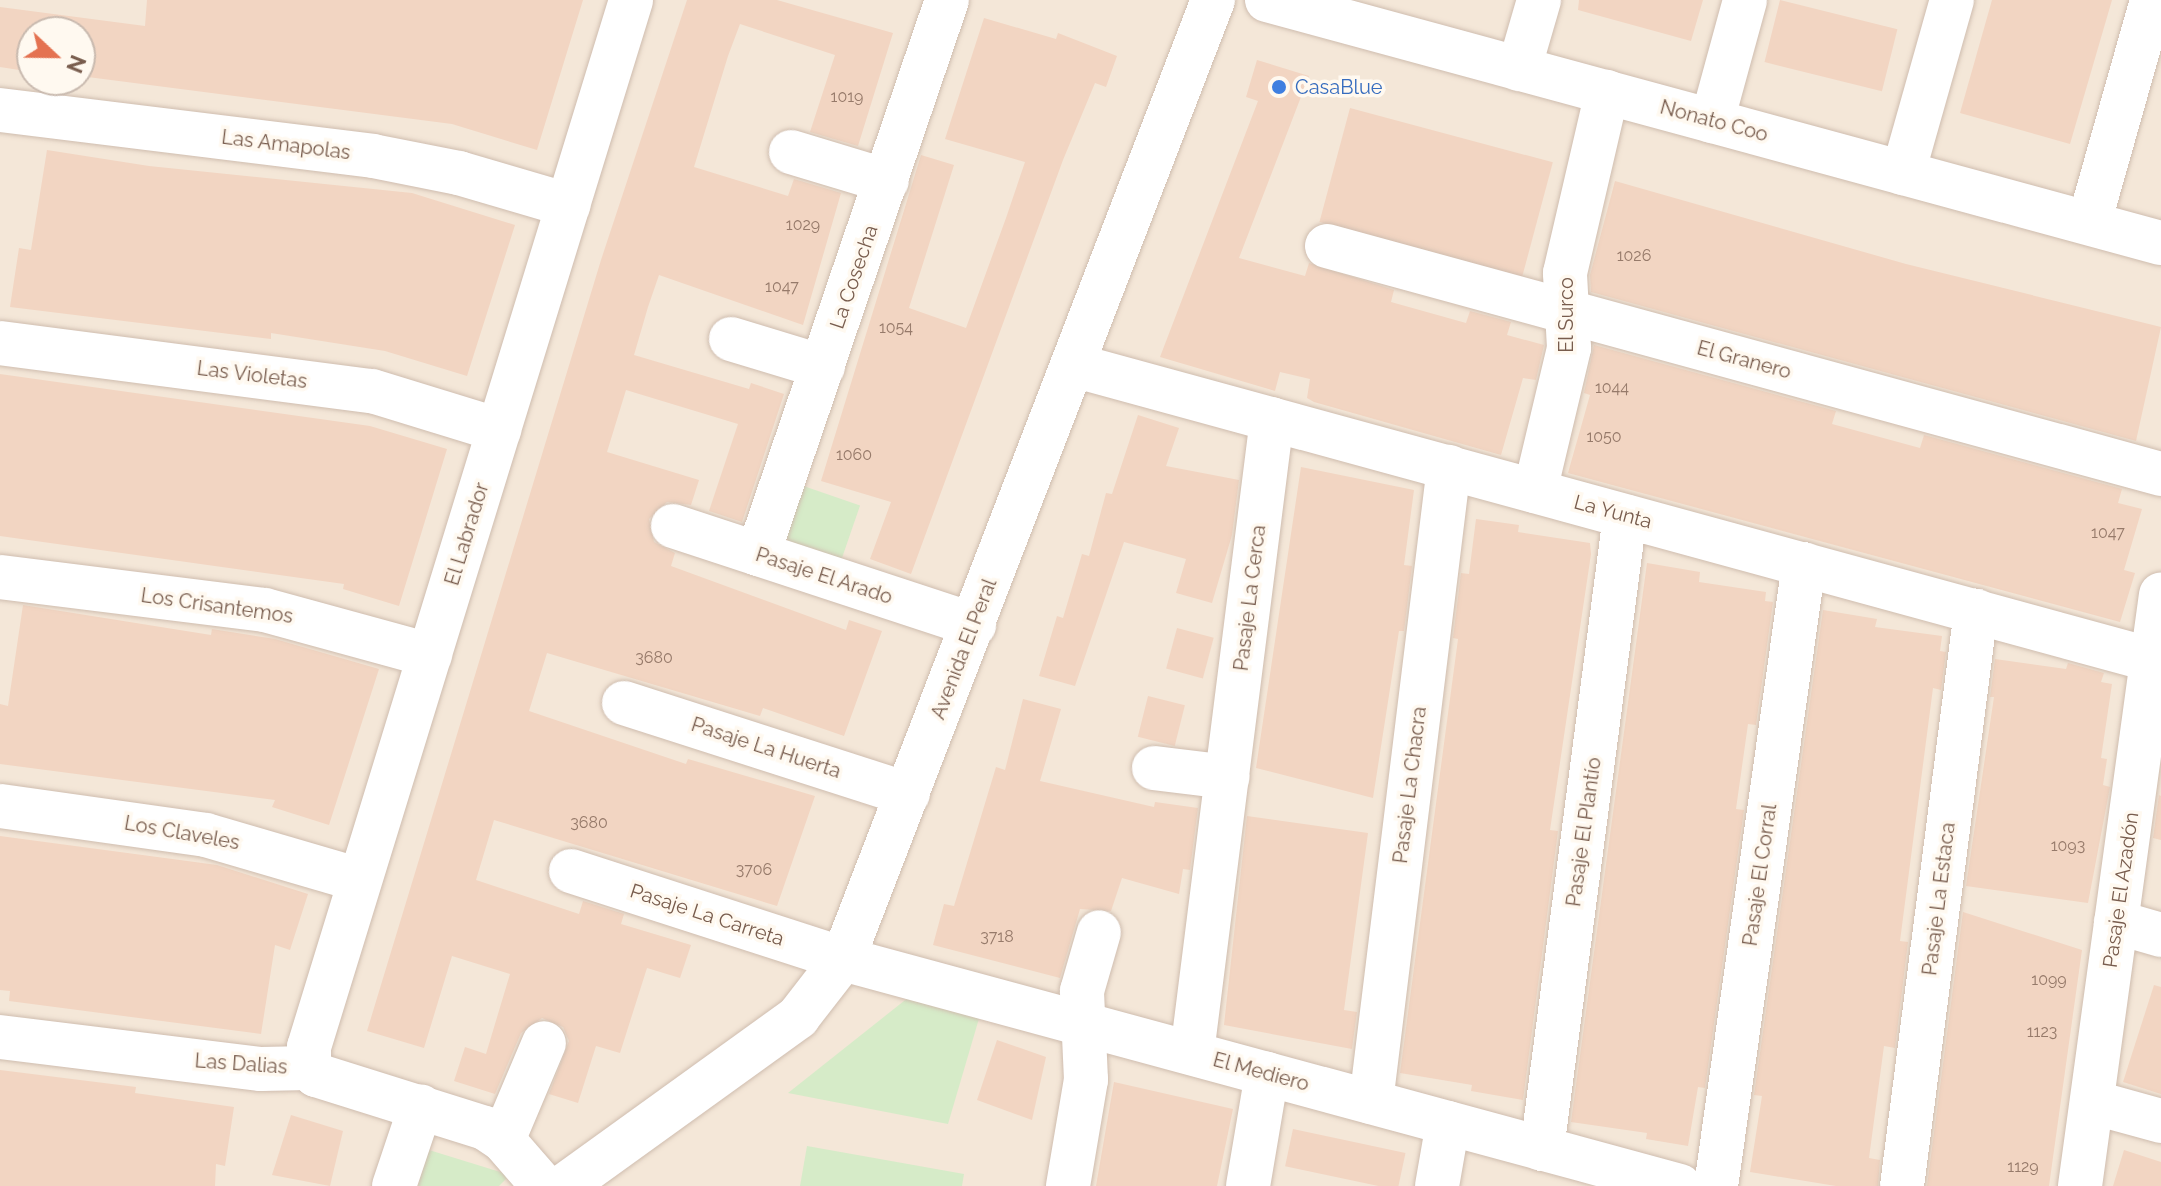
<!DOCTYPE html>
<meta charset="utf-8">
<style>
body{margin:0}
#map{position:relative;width:2161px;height:1186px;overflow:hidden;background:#fcf5ea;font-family:Raleway,sans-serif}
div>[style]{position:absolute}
.residential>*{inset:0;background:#f4e7d8}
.green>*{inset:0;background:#d6ebc8;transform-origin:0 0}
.building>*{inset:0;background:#f2d5c2;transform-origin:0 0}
.roads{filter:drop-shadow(0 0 2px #cfbdaf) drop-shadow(0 0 2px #cfbdaf)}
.street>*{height:44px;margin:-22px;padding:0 22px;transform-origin:22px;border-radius:22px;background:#fff}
.secondary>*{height:44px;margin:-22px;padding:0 22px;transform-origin:22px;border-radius:22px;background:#fff}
.dots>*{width:22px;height:22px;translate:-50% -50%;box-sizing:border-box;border:4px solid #fff9f0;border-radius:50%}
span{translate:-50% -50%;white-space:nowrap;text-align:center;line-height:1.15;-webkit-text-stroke:7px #fff9f0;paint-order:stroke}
.number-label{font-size:16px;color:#967a6a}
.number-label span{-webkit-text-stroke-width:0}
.shop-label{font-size:20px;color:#366cbe}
.left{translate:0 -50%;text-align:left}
.street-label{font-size:20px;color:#785c4d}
.north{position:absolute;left:16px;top:16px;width:80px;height:80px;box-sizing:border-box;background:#fff9f0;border:2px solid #c9baaf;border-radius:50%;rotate:112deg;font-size:22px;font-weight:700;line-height:32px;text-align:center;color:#785c4d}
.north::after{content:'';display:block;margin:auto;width:28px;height:36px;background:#e47251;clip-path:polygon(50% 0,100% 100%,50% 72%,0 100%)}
</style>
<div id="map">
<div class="residential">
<div style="clip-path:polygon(evenodd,0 0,2161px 0,2161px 1186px,0 1186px,0 0,32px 32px,80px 32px,80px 80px,32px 80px,32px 32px)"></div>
</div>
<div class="green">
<div style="left:792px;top:482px;width:72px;height:64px;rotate:19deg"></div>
<div style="clip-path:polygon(914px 993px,983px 1005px,948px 1124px,788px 1093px)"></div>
<div style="clip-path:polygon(807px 1146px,964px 1174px,962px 1186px,800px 1186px)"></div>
<div style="clip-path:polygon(429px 1150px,510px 1175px,499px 1186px,418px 1186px)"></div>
</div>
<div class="building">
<div style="clip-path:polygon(147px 0,583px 0,537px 150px,452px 124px,80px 76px,80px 32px,32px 32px,32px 72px,0 67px,0 7px,145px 26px)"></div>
<div style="clip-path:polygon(687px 0,777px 0,893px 33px,858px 146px,810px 132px,835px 55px,740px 24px,728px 56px,694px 167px,788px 196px,794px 179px,841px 193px,803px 325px,659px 275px,648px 307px,634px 355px,749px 389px,751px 383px,784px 394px,742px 522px,709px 511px,738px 424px,626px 390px,607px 452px,699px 480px,691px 505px,667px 502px,649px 519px,654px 542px,675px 553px,671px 566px,846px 630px,849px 620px,882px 631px,844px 736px,763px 708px,760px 716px,547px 653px,529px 711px,686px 764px,688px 759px,815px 796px,777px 906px,494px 820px,476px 880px,579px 914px,583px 901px,624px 914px,621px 924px,691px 945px,680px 978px,647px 968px,620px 1053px,596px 1046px,578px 1103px,549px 1094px,569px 1041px,563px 1027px,542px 1018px,521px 1033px,495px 1094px,454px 1081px,465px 1047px,486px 1054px,510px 974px,452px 956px,424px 1048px,367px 1031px,601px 260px)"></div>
<div style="clip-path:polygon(1579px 0,1703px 0,1691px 41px,1578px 10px)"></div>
<div style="left:1780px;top:0;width:121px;height:64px;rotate:14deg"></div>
<div style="clip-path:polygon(1992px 0,2112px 0,2070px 144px,1960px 113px)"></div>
<div style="clip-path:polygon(984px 18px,1056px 39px,1058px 33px,1117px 56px,1106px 87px,1095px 83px,1063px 160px,911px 574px,870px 559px,891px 502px,821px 481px,921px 155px,954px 165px,909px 308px,966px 328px,1006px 218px,1025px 162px,945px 139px)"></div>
<div style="clip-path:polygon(1257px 60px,1309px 76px,1239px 258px,1305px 276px,1309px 263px,1394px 290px,1391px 302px,1466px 323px,1470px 311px,1511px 322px,1507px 335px,1544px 345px,1536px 380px,1523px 378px,1501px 455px,1314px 402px,1307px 398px,1310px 379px,1280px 372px,1275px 391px,1160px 357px,1258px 101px,1246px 97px)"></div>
<div style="left:1350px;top:108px;width:210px;height:118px;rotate:15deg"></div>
<div style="clip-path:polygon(47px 150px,149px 166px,412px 193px,515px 225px,467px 376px,385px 351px,271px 333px,271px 339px,10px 307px,19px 248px,31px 250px)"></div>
<div style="clip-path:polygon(1615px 181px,1906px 264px,2161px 327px,2136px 441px,1591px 292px,1590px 275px)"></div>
<div style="clip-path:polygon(1594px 345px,1836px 411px,1832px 424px,1920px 448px,1924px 435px,2122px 489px,2118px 503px,2142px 509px,2124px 570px,2135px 573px,2120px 622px,1568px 473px,1590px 395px,1584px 393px)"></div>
<div style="clip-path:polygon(0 374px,370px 426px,447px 449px,399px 606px,343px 589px,344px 584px,0 536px)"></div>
<div style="clip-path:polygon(1138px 415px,1179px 428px,1166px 466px,1239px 480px,1232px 535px,1212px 603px,1176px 593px,1186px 559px,1124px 542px,1075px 686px,1039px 676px,1057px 616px,1063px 618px,1082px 554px,1089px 556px,1106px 493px,1112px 494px)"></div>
<div style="clip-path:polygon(1301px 467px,1414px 490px,1404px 565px,1412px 566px,1404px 631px,1399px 631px,1373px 798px,1256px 768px)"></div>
<div style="clip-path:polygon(1476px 519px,1519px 525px,1518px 532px,1590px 543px,1591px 554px,1550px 830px,1558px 831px,1523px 1100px,1471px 1091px,1472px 1085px,1400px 1073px,1458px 639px,1453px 638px,1461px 573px,1469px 574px)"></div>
<div style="clip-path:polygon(1647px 563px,1700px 572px,1699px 582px,1766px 592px,1765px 601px,1773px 602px,1756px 725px,1748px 724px,1736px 809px,1744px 810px,1705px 1088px,1698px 1087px,1688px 1146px,1646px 1139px,1647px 1133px,1571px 1122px)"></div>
<div style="clip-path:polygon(23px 605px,211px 635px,212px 629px,275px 639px,379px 669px,329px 825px,272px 807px,275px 800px,0 764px,0 704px,8px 706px)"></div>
<div style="clip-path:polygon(1823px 610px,1877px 619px,1875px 627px,1942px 636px,1940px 651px,1946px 652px,1941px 690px,1933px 688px,1900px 941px,1908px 942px,1895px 1048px,1884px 1046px,1869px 1158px,1880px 1160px,1878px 1186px,1836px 1186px,1750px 1172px,1762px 1096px,1754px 1095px)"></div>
<div style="left:1177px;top:628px;width:38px;height:42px;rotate:15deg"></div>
<div style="clip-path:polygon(1995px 659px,2066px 669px,2068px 663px,2104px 673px,2101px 682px,2112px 684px,2101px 758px,2107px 759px,2103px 785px,2110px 787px,2088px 903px,1966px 886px,1994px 697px,1990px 697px)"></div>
<div style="left:1148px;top:696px;width:38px;height:42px;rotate:14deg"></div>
<div style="clip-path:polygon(1023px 699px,1061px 709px,1040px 781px,1154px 807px,1155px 802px,1198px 808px,1190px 870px,1183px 869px,1179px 894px,1122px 878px,1111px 911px,1080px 909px,1060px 978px,933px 945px,944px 904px,954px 906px,996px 767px,1005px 770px)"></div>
<div style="clip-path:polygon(2159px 795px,2161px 796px,2161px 840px,2153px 838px)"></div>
<div style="clip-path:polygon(1247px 816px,1368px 833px,1344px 1010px,1357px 1012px,1352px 1049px,1224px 1025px)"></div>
<div style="clip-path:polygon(0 836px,217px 865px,308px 894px,290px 950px,275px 945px,261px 1034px,9px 1001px,10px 991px,0 990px)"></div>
<div style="clip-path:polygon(1963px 912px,2082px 950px,2049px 1186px,1927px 1186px)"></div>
<div style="clip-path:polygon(2154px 985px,2161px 987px,2161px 1094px,2123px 1082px)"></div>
<div style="clip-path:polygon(997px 1040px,1046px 1057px,1032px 1120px,977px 1100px)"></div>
<div style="clip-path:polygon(0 1070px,136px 1087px,135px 1093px,234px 1107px,225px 1166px,216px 1164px,215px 1186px,0 1186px)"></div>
<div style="clip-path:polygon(1114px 1082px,1233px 1109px,1217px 1186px,1096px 1186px)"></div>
<div style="clip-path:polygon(291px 1115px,343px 1131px,330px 1186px,272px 1175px)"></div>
<div style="left:1293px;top:1129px;width:115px;height:38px;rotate:12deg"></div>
<div style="clip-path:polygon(2124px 1150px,2161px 1162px,2161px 1186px,2113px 1186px)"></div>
</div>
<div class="roads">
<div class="street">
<div style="left:1519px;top:69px;width:72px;rotate:-73.8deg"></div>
<div style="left:0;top:110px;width:376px;rotate:7deg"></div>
<div style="left:373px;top:156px;width:88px;rotate:11.2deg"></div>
<div style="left:459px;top:173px;width:114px;rotate:16.4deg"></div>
<div style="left:1712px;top:121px;width:125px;rotate:-74.7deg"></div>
<div style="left:791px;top:152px;width:100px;rotate:16.8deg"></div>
<div style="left:1903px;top:173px;width:180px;rotate:-74.2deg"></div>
<div style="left:2089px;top:223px;width:232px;rotate:-74.2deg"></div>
<div style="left:1327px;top:246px;width:865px;rotate:15.29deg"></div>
<div style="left:731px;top:339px;width:96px;rotate:16.9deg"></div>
<div style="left:0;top:343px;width:375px;rotate:7.4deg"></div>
<div style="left:372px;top:391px;width:133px;rotate:17.1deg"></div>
<div style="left:1073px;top:365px;width:1119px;rotate:15.29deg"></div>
<div style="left:1535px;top:491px;width:147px;rotate:-76.6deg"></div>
<div style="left:1569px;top:348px;width:75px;rotate:-93.1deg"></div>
<div style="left:1565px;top:273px;width:186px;rotate:-76.9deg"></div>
<div style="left:673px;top:526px;width:317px;rotate:18.2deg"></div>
<div style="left:758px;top:554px;width:585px;rotate:-71.16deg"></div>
<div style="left:0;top:577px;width:267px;rotate:7.1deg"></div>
<div style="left:265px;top:610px;width:171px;rotate:15.3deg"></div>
<div style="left:624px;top:703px;width:298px;rotate:17.8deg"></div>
<div style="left:1154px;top:768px;width:74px;rotate:7deg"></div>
<div style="left:0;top:806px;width:208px;rotate:8deg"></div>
<div style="left:206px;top:835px;width:160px;rotate:16.3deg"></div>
<div style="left:571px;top:871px;width:286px;rotate:17.9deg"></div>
<div style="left:843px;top:959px;width:867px;rotate:15.17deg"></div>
<div style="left:2116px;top:922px;width:47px;rotate:16.1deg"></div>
<div style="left:0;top:1037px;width:263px;rotate:7deg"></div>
<div style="left:261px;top:1069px;width:48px;rotate:-1.2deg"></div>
<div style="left:309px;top:1068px;width:10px;rotate:45deg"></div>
<div style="left:316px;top:1075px;width:177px;rotate:17.4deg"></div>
<div style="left:485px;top:1128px;width:22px;rotate:34deg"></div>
<div style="left:503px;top:1140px;width:61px;rotate:49deg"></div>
<div style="left:1192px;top:1053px;width:639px;rotate:-82.81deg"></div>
<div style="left:309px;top:1068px;width:21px;rotate:-90deg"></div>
<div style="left:309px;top:1047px;width:1095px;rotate:-72.9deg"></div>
<div style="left:1371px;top:1102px;width:640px;rotate:-83deg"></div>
<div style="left:2092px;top:1102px;width:72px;rotate:15.4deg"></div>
<div style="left:503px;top:1140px;width:105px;rotate:-67.1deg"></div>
<div style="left:1542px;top:1149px;width:638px;rotate:-82.53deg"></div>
<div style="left:394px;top:1186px;width:84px;rotate:-71.4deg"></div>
<div style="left:1068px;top:1186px;width:108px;rotate:-80.4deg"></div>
<div style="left:1086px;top:1080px;width:89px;rotate:-92.6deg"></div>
<div style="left:1082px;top:991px;width:61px;rotate:-73.9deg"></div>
<div style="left:1248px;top:1186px;width:114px;rotate:-80.4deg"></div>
<div style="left:1437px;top:1186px;width:64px;rotate:-80.1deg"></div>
<div style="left:1716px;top:1186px;width:628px;rotate:-81.95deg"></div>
<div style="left:1902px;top:1186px;width:580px;rotate:-82.67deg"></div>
<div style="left:2080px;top:1186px;width:597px;rotate:-82.2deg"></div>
</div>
<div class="secondary">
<div style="left:1267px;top:0;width:926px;rotate:15.21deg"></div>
<div style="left:564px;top:1186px;width:289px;rotate:-35.8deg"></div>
<div style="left:798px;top:1017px;width:73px;rotate:-52.2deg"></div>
<div style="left:843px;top:959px;width:1028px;rotate:-68.9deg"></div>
</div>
</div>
<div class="dots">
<div style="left:1279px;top:87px;background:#3f7fe0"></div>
</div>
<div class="number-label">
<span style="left:847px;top:97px">1019</span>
<span style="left:803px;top:225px">1029</span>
<span style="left:1634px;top:256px">1026</span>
<span style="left:782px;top:287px">1047</span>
<span style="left:896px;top:328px">1054</span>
<span style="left:1612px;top:388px">1044</span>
<span style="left:1604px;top:437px">1050</span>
<span style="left:854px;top:455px">1060</span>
<span style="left:2108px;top:533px">1047</span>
<span style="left:654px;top:658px">3680</span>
<span style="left:589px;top:823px">3680</span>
<span style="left:2068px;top:846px">1093</span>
<span style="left:754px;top:870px">3706</span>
<span style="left:997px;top:937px">3718</span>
<span style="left:2049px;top:980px">1099</span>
<span style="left:2042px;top:1032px">1123</span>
<span style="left:2023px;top:1167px">1129</span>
</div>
<div class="shop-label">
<span class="left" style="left:1295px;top:87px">CasaBlue</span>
</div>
<div class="street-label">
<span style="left:1714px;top:121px;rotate:15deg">Nonato Coo</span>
<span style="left:286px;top:145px;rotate:7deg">Las Amapolas</span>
<span style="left:854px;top:277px;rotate:-71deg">La Cosecha</span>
<span style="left:1566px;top:315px;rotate:-90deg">El Surco</span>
<span style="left:1744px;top:360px;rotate:15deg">El Granero</span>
<span style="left:252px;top:375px;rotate:7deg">Las Violetas</span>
<span style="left:1613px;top:512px;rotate:15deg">La Yunta</span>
<span style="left:467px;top:534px;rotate:-73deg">El Labrador</span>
<span style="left:824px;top:576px;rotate:18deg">Pasaje El Arado</span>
<span style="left:1250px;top:598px;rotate:-83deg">Pasaje La Cerca</span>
<span style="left:217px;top:606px;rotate:8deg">Los Crisantemos</span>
<span style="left:964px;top:649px;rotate:-69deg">Avenida El Peral</span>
<span style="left:766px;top:748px;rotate:18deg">Pasaje La Huerta</span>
<span style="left:1410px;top:785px;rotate:-83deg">Pasaje La Chacra</span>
<span style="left:1584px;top:832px;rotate:-82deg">Pasaje El Plantío</span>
<span style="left:182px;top:833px;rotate:10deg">Los Claveles</span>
<span style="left:1760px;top:875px;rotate:-82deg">Pasaje El Corral</span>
<span style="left:2121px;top:890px;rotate:-82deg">Pasaje El Azadón</span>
<span style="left:1939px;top:899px;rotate:-83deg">Pasaje La Estaca</span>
<span style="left:707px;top:915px;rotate:18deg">Pasaje La Carreta</span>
<span style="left:241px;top:1064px;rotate:4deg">Las Dalias</span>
<span style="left:1261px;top:1072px;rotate:15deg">El Mediero</span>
</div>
<div class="north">N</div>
</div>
